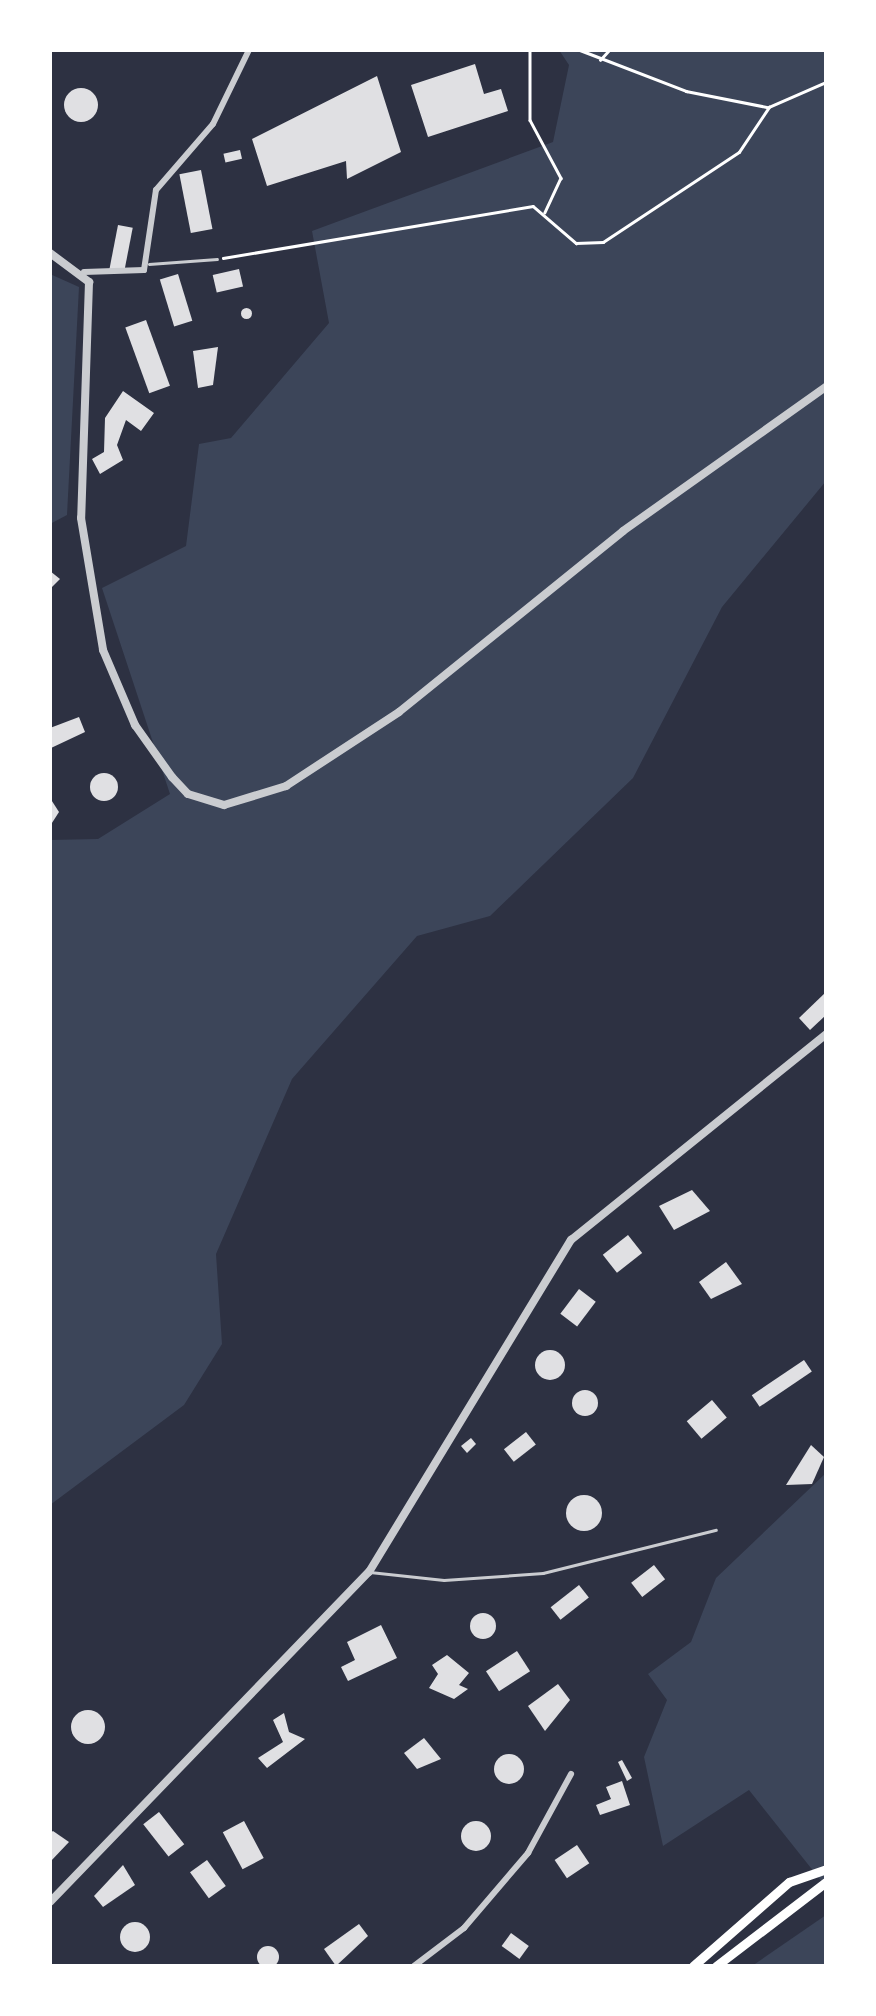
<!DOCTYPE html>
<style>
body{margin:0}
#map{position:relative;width:876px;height:2016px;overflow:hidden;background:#2d3142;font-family:Montserrat,sans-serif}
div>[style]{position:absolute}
.green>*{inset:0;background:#3c4559}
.building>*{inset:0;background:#e0e0e3;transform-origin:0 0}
.round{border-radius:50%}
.path>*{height:2.5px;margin:-1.25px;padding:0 1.25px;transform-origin:1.25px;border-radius:1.25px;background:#fff}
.service>*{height:2.5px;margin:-1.25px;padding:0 1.25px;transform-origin:1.25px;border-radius:1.25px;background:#caccd0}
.minor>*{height:6px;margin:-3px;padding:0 3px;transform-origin:3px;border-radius:3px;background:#caccd0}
.tertiary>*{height:8px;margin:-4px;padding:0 4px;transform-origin:4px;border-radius:4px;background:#caccd0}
.secondary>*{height:9px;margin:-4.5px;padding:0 4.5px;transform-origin:4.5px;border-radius:4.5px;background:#fff}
span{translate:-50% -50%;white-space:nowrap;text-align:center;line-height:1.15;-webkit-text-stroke:9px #fff;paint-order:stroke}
.frame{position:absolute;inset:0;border:52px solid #fff;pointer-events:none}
</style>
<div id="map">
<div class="green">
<div style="clip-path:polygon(559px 50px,826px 50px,826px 481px,722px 607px,633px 778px,490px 916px,417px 936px,292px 1079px,216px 1254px,222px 1344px,184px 1405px,50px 1505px,50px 840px,98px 839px,170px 794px,102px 588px,186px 546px,199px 444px,231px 438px,329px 323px,312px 231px,553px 142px,569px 65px)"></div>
<div style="clip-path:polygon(50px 274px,79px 287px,67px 515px,50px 524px)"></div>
<div style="clip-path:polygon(826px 1473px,826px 1887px,749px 1790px,663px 1846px,644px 1757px,667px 1700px,648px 1674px,691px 1642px,716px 1578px)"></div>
<div style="clip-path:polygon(826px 1915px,826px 1966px,752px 1966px)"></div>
</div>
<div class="building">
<div style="clip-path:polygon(475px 64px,484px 94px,501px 89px,508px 111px,428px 137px,411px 85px)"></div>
<div style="clip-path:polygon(377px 76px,401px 152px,347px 179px,346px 161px,267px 186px,252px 139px)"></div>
<div class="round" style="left:64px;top:88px;width:34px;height:34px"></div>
<div style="left:240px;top:150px;width:9px;height:17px;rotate:77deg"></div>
<div style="left:201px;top:170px;width:60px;height:22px;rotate:79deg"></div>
<div style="left:118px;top:225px;width:15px;height:46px;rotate:11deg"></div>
<div style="left:239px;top:269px;width:18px;height:27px;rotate:77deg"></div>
<div style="left:178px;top:274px;width:49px;height:19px;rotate:73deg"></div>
<div class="round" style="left:240.5px;top:307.5px;width:11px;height:11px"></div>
<div style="left:146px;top:320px;width:70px;height:22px;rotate:70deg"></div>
<div style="clip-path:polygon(218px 347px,213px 385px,198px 388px,193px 351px)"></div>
<div style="clip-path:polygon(123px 391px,154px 413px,141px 431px,126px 420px,117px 445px,123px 460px,100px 474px,92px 459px,104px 452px,105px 418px)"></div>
<div style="clip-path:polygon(50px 571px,60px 579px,50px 589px)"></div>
<div style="clip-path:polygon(79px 717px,85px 732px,51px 748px,50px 728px)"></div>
<div class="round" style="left:90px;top:773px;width:28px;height:28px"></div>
<div style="clip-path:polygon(50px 798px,59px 812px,50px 826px)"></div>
<div style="clip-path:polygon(826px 992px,826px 1015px,810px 1030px,799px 1018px)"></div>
<div style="clip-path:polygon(692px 1190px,710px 1211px,674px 1230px,659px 1206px)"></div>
<div style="left:628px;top:1235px;width:23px;height:32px;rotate:52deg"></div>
<div style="clip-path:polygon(726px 1262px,742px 1284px,711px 1299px,699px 1282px)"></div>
<div style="left:579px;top:1289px;width:21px;height:31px;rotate:37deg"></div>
<div class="round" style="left:535px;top:1350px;width:30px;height:30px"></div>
<div style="left:804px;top:1360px;width:14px;height:63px;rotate:56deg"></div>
<div class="round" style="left:572px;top:1390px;width:26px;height:26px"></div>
<div style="left:712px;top:1400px;width:23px;height:33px;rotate:50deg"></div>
<div style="left:526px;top:1432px;width:16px;height:28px;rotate:52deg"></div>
<div style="clip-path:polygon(471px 1438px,476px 1444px,467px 1453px,461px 1446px)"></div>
<div style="clip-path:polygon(811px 1445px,824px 1457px,812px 1484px,786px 1485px)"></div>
<div class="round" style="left:566px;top:1495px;width:36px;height:36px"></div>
<div style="left:654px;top:1565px;width:18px;height:29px;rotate:52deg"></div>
<div style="left:579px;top:1585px;width:16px;height:36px;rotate:52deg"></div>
<div class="round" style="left:470px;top:1613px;width:26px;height:26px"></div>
<div style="clip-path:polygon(381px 1625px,397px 1658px,348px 1681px,341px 1667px,355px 1660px,347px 1642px)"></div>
<div style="left:517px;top:1651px;width:24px;height:37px;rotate:57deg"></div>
<div style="clip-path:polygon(447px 1655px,469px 1673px,459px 1685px,468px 1689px,454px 1699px,429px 1688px,438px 1674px,432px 1665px)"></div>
<div style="clip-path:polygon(558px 1684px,570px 1700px,545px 1731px,528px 1706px)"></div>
<div class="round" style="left:71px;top:1710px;width:34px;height:34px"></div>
<div style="clip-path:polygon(284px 1713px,289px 1732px,305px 1739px,267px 1768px,258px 1758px,283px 1742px,273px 1720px)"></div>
<div style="clip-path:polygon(424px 1738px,441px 1759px,417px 1769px,404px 1753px)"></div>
<div class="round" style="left:494px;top:1754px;width:30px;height:30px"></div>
<div style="clip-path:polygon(622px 1760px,632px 1778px,627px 1781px,618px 1762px)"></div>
<div style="clip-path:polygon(622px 1781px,630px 1805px,600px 1815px,596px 1805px,611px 1799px,606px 1787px)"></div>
<div style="left:159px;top:1812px;width:41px;height:20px;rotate:52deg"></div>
<div style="left:244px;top:1821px;width:42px;height:24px;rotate:62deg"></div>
<div class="round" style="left:461px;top:1821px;width:30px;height:30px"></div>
<div style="clip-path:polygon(53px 1831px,69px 1842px,50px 1862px,50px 1833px)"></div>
<div style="left:577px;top:1845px;width:22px;height:27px;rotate:56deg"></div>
<div style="left:207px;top:1860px;width:32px;height:21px;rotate:54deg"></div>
<div style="clip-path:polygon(123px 1865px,135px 1885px,103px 1907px,94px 1896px)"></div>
<div class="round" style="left:120px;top:1922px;width:30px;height:30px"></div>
<div style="clip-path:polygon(359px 1924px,368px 1936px,336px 1966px,324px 1949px)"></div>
<div style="left:511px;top:1933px;width:22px;height:16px;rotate:36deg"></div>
<div class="round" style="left:257px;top:1946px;width:22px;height:22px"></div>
</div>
<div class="path">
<div style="left:530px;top:50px;width:70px;rotate:90deg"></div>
<div style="left:530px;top:120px;width:66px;rotate:61.9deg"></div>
<div style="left:561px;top:178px;width:38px;rotate:115deg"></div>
<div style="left:580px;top:50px;width:114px;rotate:21.1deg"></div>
<div style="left:686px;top:91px;width:83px;rotate:11.2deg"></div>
<div style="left:600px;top:60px;width:13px;rotate:-48deg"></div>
<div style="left:223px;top:258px;width:314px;rotate:-9.5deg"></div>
<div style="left:533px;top:206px;width:57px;rotate:40.7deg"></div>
<div style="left:576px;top:243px;width:27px;rotate:-2deg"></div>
<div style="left:603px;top:242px;width:163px;rotate:-33.5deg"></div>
<div style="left:739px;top:152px;width:54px;rotate:-56.3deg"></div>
<div style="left:769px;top:107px;width:62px;rotate:-23.7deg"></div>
</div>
<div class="service">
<div style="left:149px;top:264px;width:68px;rotate:-4.2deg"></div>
<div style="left:370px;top:1572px;width:74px;rotate:6.2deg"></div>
<div style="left:444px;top:1580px;width:99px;rotate:-4deg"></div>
<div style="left:543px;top:1573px;width:178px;rotate:-14deg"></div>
</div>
<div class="minor">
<div style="left:84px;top:272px;width:60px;rotate:-1.9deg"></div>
<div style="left:144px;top:270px;width:81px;rotate:-81.5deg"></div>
<div style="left:156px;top:190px;width:87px;rotate:-49.2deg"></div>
<div style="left:213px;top:124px;width:82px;rotate:-64.1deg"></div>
<div style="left:414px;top:1966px;width:63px;rotate:-37.2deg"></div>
<div style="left:464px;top:1928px;width:99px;rotate:-49.5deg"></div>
<div style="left:528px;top:1853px;width:90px;rotate:-61.4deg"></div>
</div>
<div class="tertiary">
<div style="left:50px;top:253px;width:49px;rotate:36.6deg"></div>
<div style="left:89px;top:282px;width:236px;rotate:91.9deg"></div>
<div style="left:81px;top:518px;width:134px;rotate:80.5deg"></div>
<div style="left:103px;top:650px;width:82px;rotate:66.9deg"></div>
<div style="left:135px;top:725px;width:64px;rotate:54.6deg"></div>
<div style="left:172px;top:777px;width:23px;rotate:47deg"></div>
<div style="left:188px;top:794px;width:38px;rotate:17deg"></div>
<div style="left:224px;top:805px;width:65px;rotate:-17deg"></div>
<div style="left:286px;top:786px;width:135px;rotate:-33.2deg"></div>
<div style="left:399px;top:712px;width:288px;rotate:-38.9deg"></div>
<div style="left:623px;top:531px;width:249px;rotate:-35.4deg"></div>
<div style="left:50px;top:1902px;width:459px;rotate:-46deg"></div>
<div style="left:369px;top:1572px;width:389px;rotate:-58.7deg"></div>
<div style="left:571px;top:1240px;width:328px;rotate:-38.9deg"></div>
</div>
<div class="secondary">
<div style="left:693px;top:1966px;width:128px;rotate:-41.2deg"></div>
<div style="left:789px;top:1882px;width:39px;rotate:-19deg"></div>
<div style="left:716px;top:1966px;width:138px;rotate:-37.4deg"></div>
</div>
<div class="frame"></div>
</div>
